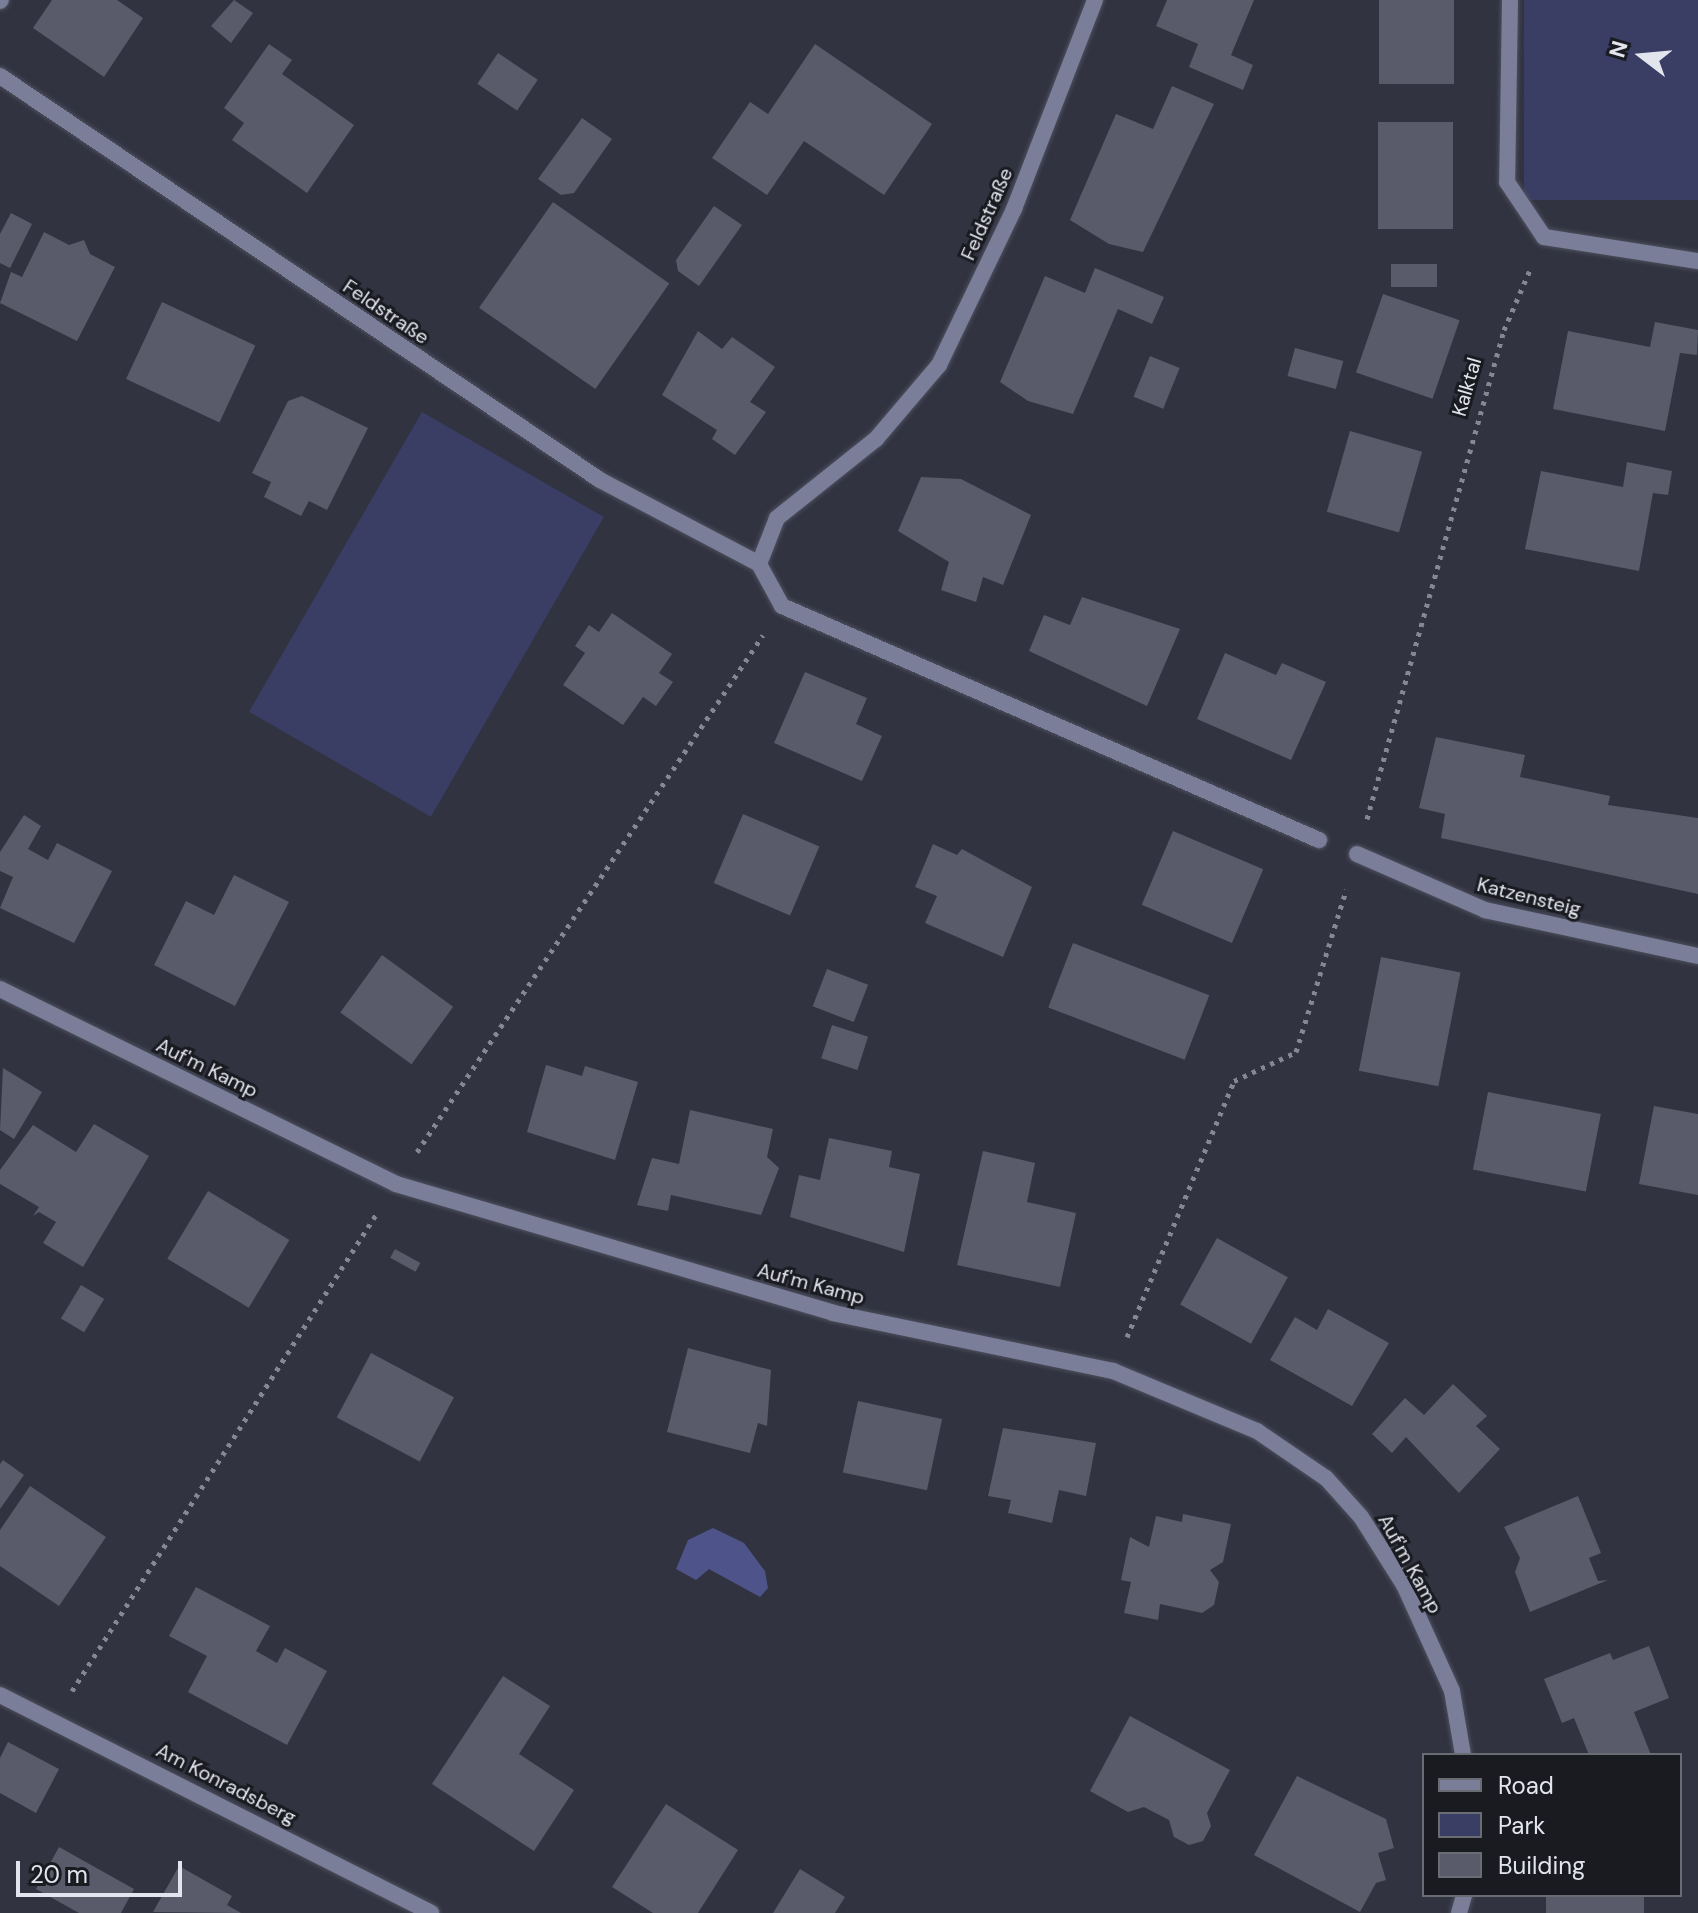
<!DOCTYPE html>
<meta charset="utf-8">
<style>
body{margin:0}
#map{position:relative;width:1698px;height:1913px;overflow:hidden;background:#313341;font-family:"DM Sans",sans-serif}
div>[style]{position:absolute}
.green>*{inset:0;background:#3a3e64;transform-origin:0 0}
.water>*{inset:0;background:#4e538a}
.building>*{inset:0;background:#595b6a;transform-origin:0 0}
.path>*{height:5px;margin-top:-2.5px;transform-origin:0;background:repeating-linear-gradient(90deg,#858793 0 4px,transparent 0 10px)}
.roads{filter:drop-shadow(0 0 2px #4d4f5d) drop-shadow(0 0 2px #4d4f5d)}
.street>*{height:16px;margin:-8px;padding:0 8px;transform-origin:8px;border-radius:8px;background:#7a7e98}
span{translate:-50% -50%;white-space:nowrap;text-align:center;line-height:1.15;-webkit-text-stroke:6px #1a1b21;paint-order:stroke}
.street-label{font-size:20px;color:#e3e5ee}
.legend{position:absolute;left:1422px;top:1753px;width:260px;height:144px;box-sizing:border-box;background:#1a1b21;border:2px solid #6a6c73;margin:0;padding:10px 14px;list-style:none;font-size:24px;color:#e3e5ee}
.legend li{display:flex;align-items:center;gap:16px;height:40px}
.legend b{width:40px;border:2px solid #6a6c73}
.north{position:absolute;left:1602px;top:16px;width:80px;height:80px;-webkit-text-stroke:6px #1a1b21;paint-order:stroke;rotate:286deg;font-size:22px;font-weight:700;line-height:32px;text-align:center;color:#e3e5ee}
.north::after{content:'';display:block;margin:auto;width:28px;height:36px;background:#e3e5ee;clip-path:polygon(50% 0,100% 100%,50% 72%,0 100%)}
.scale{position:absolute;left:16px;top:1861px;width:166px;height:36px;box-sizing:border-box;border:4px solid #e3e5ee;border-top:0;padding-left:10px;font-size:24px;line-height:28px;white-space:nowrap;color:#e3e5ee;-webkit-text-stroke:6px #1a1b21;paint-order:stroke}
</style>
<div id="map">
<div class="green">
<div style="left:1524px;top:0;width:174px;height:200px"></div>
<div style="left:422px;top:412px;width:210px;height:346px;rotate:30deg"></div>
</div>
<div class="water">
<div style="clip-path:polygon(713px 1528px,744px 1543px,765px 1571px,768px 1588px,760px 1597px,709px 1569px,696px 1580px,676px 1569px,688px 1540px)"></div>
</div>
<div class="building">
<div style="clip-path:polygon(52px 0,117px 0,143px 18px,104px 77px,33px 28px)"></div>
<div style="clip-path:polygon(234px 0,253px 13px,231px 43px,211px 26px)"></div>
<div style="clip-path:polygon(1167px 0,1254px 0,1231px 55px,1253px 65px,1243px 90px,1189px 67px,1198px 44px,1156px 26px)"></div>
<div style="left:1379px;top:0;width:75px;height:84px"></div>
<div style="clip-path:polygon(269px 44px,292px 60px,282px 74px,354px 125px,307px 193px,232px 140px,244px 123px,224px 108px)"></div>
<div style="clip-path:polygon(815px 44px,932px 124px,884px 195px,804px 141px,767px 195px,712px 158px,750px 102px,768px 114px)"></div>
<div style="left:498px;top:53px;width:48px;height:37px;rotate:34deg"></div>
<div style="clip-path:polygon(1172px 86px,1214px 104px,1143px 252px,1109px 244px,1070px 220px,1116px 114px,1153px 129px)"></div>
<div style="clip-path:polygon(582px 118px,612px 139px,574px 193px,561px 195px,538px 179px)"></div>
<div style="left:1378px;top:122px;width:75px;height:107px"></div>
<div style="left:553px;top:202px;width:142px;height:129px;rotate:35deg"></div>
<div style="clip-path:polygon(714px 206px,742px 225px,699px 286px,678px 271px,676px 260px)"></div>
<div style="clip-path:polygon(11px 213px,32px 224px,10px 268px,0 263px,0 234px)"></div>
<div style="clip-path:polygon(44px 232px,69px 245px,84px 240px,90px 254px,115px 267px,77px 341px,0 303px,11px 272px,22px 277px)"></div>
<div style="left:1391px;top:264px;width:46px;height:23px"></div>
<div style="clip-path:polygon(1095px 268px,1164px 297px,1152px 324px,1118px 309px,1073px 414px,1028px 401px,1000px 382px,1045px 276px,1085px 293px)"></div>
<div style="left:1383px;top:294px;width:81px;height:83px;rotate:19deg"></div>
<div style="left:162px;top:302px;width:103px;height:85px;rotate:25deg"></div>
<div style="clip-path:polygon(1655px 322px,1698px 330px,1697px 355px,1680px 353px,1665px 431px,1553px 409px,1568px 331px,1650px 347px)"></div>
<div style="clip-path:polygon(698px 331px,722px 349px,732px 337px,775px 367px,750px 402px,766px 412px,735px 455px,712px 439px,717px 430px,662px 395px)"></div>
<div style="left:1295px;top:348px;width:50px;height:29px;rotate:15deg"></div>
<div style="left:1150px;top:356px;width:32px;height:44px;rotate:22deg"></div>
<div style="clip-path:polygon(302px 396px,368px 428px,327px 510px,309px 501px,301px 516px,264px 497px,271px 482px,252px 473px,288px 401px)"></div>
<div style="left:1350px;top:431px;width:75px;height:84px;rotate:16deg"></div>
<div style="clip-path:polygon(1627px 462px,1672px 471px,1668px 495px,1653px 493px,1639px 571px,1525px 549px,1541px 471px,1623px 487px)"></div>
<div style="clip-path:polygon(921px 477px,961px 479px,1031px 515px,1003px 585px,983px 577px,976px 602px,941px 590px,949px 562px,898px 531px)"></div>
<div style="clip-path:polygon(1082px 597px,1180px 629px,1147px 706px,1029px 651px,1044px 615px,1070px 625px)"></div>
<div style="clip-path:polygon(612px 613px,672px 654px,659px 673px,673px 682px,656px 706px,643px 697px,623px 725px,563px 685px,585px 653px,575px 646px,589px 625px,599px 632px)"></div>
<div style="clip-path:polygon(1225px 653px,1276px 675px,1282px 663px,1326px 682px,1291px 760px,1197px 719px)"></div>
<div style="clip-path:polygon(805px 672px,867px 698px,856px 724px,882px 736px,862px 781px,774px 743px)"></div>
<div style="clip-path:polygon(1436px 737px,1525px 755px,1520px 777px,1610px 796px,1608px 805px,1698px 818px,1698px 894px,1441px 838px,1445px 814px,1419px 808px)"></div>
<div style="left:743px;top:814px;width:83px;height:75px;rotate:23deg"></div>
<div style="clip-path:polygon(24px 815px,41px 826px,28px 849px,48px 860px,57px 843px,112px 871px,74px 943px,0 908px,13px 877px,0 871px,0 852px)"></div>
<div style="left:1173px;top:831px;width:98px;height:80px;rotate:23deg"></div>
<div style="clip-path:polygon(933px 844px,957px 855px,962px 849px,1032px 887px,1003px 957px,925px 923px,937px 896px,915px 887px)"></div>
<div style="clip-path:polygon(234px 875px,289px 902px,235px 1006px,154px 965px,186px 901px,214px 915px)"></div>
<div style="left:1073px;top:943px;width:146px;height:69px;rotate:21deg"></div>
<div style="left:382px;top:955px;width:88px;height:71px;rotate:36deg"></div>
<div style="left:1381px;top:957px;width:81px;height:116px;rotate:11deg"></div>
<div style="left:827px;top:969px;width:44px;height:40px;rotate:21deg"></div>
<div style="left:832px;top:1025px;width:38px;height:35px;rotate:18deg"></div>
<div style="clip-path:polygon(546px 1065px,582px 1076px,585px 1066px,638px 1082px,615px 1160px,527px 1132px)"></div>
<div style="clip-path:polygon(3px 1068px,42px 1092px,14px 1139px,0 1130px)"></div>
<div style="left:1488px;top:1092px;width:115px;height:79px;rotate:11deg"></div>
<div style="clip-path:polygon(1654px 1106px,1698px 1114px,1698px 1195px,1639px 1184px)"></div>
<div style="clip-path:polygon(690px 1110px,773px 1129px,767px 1157px,779px 1168px,761px 1215px,671px 1195px,668px 1211px,637px 1205px,652px 1158px,679px 1164px)"></div>
<div style="clip-path:polygon(94px 1124px,149px 1156px,83px 1267px,43px 1243px,56px 1222px,39px 1212px,33px 1216px,39px 1207px,0 1184px,0 1170px,33px 1125px,76px 1152px)"></div>
<div style="clip-path:polygon(829px 1138px,892px 1151px,889px 1167px,920px 1174px,904px 1252px,790px 1217px,799px 1175px,820px 1180px)"></div>
<div style="clip-path:polygon(983px 1151px,1035px 1163px,1027px 1202px,1076px 1213px,1060px 1287px,957px 1265px)"></div>
<div style="left:208px;top:1191px;width:95px;height:79px;rotate:31deg"></div>
<div style="left:1217px;top:1238px;width:81px;height:76px;rotate:29deg"></div>
<div style="left:395px;top:1249px;width:29px;height:10px;rotate:29deg"></div>
<div style="left:81px;top:1285px;width:27px;height:39px;rotate:31deg"></div>
<div style="clip-path:polygon(1328px 1309px,1389px 1343px,1352px 1406px,1270px 1360px,1295px 1317px,1317px 1330px)"></div>
<div style="clip-path:polygon(688px 1348px,771px 1370px,767px 1426px,758px 1423px,750px 1453px,667px 1432px)"></div>
<div style="left:371px;top:1353px;width:94px;height:73px;rotate:28deg"></div>
<div style="clip-path:polygon(1453px 1384px,1487px 1416px,1476px 1426px,1500px 1449px,1459px 1493px,1406px 1437px,1392px 1453px,1372px 1434px,1405px 1398px,1424px 1415px)"></div>
<div style="left:858px;top:1401px;width:86px;height:73px;rotate:12deg"></div>
<div style="clip-path:polygon(1003px 1428px,1096px 1443px,1086px 1496px,1059px 1490px,1052px 1523px,1008px 1513px,1011px 1500px,988px 1496px)"></div>
<div style="clip-path:polygon(3px 1460px,24px 1475px,0 1509px,0 1464px)"></div>
<div style="clip-path:polygon(30px 1486px,106px 1537px,59px 1606px,0 1566px,0 1530px)"></div>
<div style="clip-path:polygon(1578px 1496px,1601px 1553px,1589px 1558px,1598px 1581px,1608px 1580px,1530px 1612px,1515px 1572px,1520px 1558px,1504px 1527px)"></div>
<div style="clip-path:polygon(1183px 1514px,1231px 1524px,1223px 1562px,1210px 1570px,1219px 1582px,1214px 1605px,1202px 1613px,1160px 1604px,1158px 1620px,1124px 1613px,1131px 1582px,1121px 1580px,1130px 1537px,1149px 1547px,1156px 1516px,1182px 1522px)"></div>
<div style="clip-path:polygon(196px 1587px,270px 1626px,256px 1651px,277px 1663px,285px 1648px,327px 1671px,287px 1745px,188px 1692px,207px 1656px,169px 1636px)"></div>
<div style="clip-path:polygon(1649px 1646px,1669px 1698px,1634px 1712px,1651px 1755px,1589px 1755px,1574px 1718px,1562px 1723px,1544px 1679px,1610px 1653px,1613px 1660px)"></div>
<div style="clip-path:polygon(503px 1676px,550px 1706px,519px 1754px,574px 1790px,534px 1851px,432px 1784px)"></div>
<div style="clip-path:polygon(1130px 1716px,1230px 1770px,1207px 1813px,1211px 1826px,1203px 1841px,1189px 1845px,1174px 1837px,1169px 1820px,1144px 1807px,1128px 1812px,1090px 1791px)"></div>
<div style="clip-path:polygon(8px 1742px,59px 1769px,36px 1813px,0 1793px,0 1758px)"></div>
<div style="clip-path:polygon(1297px 1776px,1386px 1819px,1394px 1848px,1378px 1853px,1386px 1880px,1376px 1883px,1360px 1912px,1254px 1855px)"></div>
<div style="clip-path:polygon(666px 1804px,738px 1850px,698px 1913px,653px 1913px,612px 1887px)"></div>
<div style="clip-path:polygon(59px 1847px,134px 1889px,121px 1913px,79px 1913px,36px 1889px)"></div>
<div style="clip-path:polygon(179px 1866px,232px 1896px,227px 1905px,241px 1913px,153px 1912px)"></div>
<div style="clip-path:polygon(800px 1869px,845px 1897px,835px 1913px,773px 1913px)"></div>
<div style="left:1546px;top:1895px;width:98px;height:18px"></div>
</div>
<div class="path">
<div style="left:1367px;top:819px;width:508px;rotate:-74.35deg"></div>
<div style="left:1504px;top:330px;width:65px;rotate:-66.6deg"></div>
<div style="left:417px;top:1152px;width:622px;rotate:-56.21deg"></div>
<div style="left:1127px;top:1337px;width:277px;rotate:-67.3deg"></div>
<div style="left:1234px;top:1081px;width:68px;rotate:-25.1deg"></div>
<div style="left:1296px;top:1052px;width:170px;rotate:-72.8deg"></div>
<div style="left:72px;top:1691px;width:567px;rotate:-57.46deg"></div>
</div>
<div class="roads">
<div class="street">
<div style="left:1510px;top:0;width:182px;rotate:90.9deg"></div>
<div style="left:1507px;top:182px;width:66px;rotate:56.1deg"></div>
<div style="left:1544px;top:237px;width:156px;rotate:8.9deg"></div>
<div style="left:0;top:1px;width:1px;rotate:-45deg"></div>
<div style="left:0;top:76px;width:723px;rotate:33.95deg"></div>
<div style="left:600px;top:480px;width:180px;rotate:27.8deg"></div>
<div style="left:759px;top:564px;width:49px;rotate:-68.6deg"></div>
<div style="left:777px;top:518px;width:127px;rotate:-38.6deg"></div>
<div style="left:876px;top:439px;width:97px;rotate:-49.6deg"></div>
<div style="left:939px;top:365px;width:173px;rotate:-64.3deg"></div>
<div style="left:1014px;top:209px;width:224px;rotate:-68.8deg"></div>
<div style="left:759px;top:564px;width:48px;rotate:61.3deg"></div>
<div style="left:782px;top:606px;width:586px;rotate:23.55deg"></div>
<div style="left:1357px;top:854px;width:140px;rotate:23.6deg"></div>
<div style="left:1485px;top:910px;width:218px;rotate:12.2deg"></div>
<div style="left:0;top:989px;width:441px;rotate:26.2deg"></div>
<div style="left:396px;top:1184px;width:456px;rotate:16.4deg"></div>
<div style="left:833px;top:1313px;width:286px;rotate:11.7deg"></div>
<div style="left:1113px;top:1371px;width:156px;rotate:22.6deg"></div>
<div style="left:1257px;top:1431px;width:83px;rotate:34.3deg"></div>
<div style="left:1326px;top:1478px;width:52px;rotate:48.1deg"></div>
<div style="left:1361px;top:1517px;width:80px;rotate:57.7deg"></div>
<div style="left:1404px;top:1585px;width:116px;rotate:65.6deg"></div>
<div style="left:1452px;top:1691px;width:65px;rotate:80.2deg"></div>
<div style="left:0;top:1695px;width:483px;rotate:26.8deg"></div>
<div style="left:1459px;top:1913px;width:19px;rotate:-74deg"></div>
</div>
</div>
<div class="street-label">
<span style="left:987px;top:214px;rotate:-66deg">Feldstraße</span>
<span style="left:386px;top:312px;rotate:34deg">Feldstraße</span>
<span style="left:1467px;top:387px;rotate:-74deg">Kalktal</span>
<span style="left:1529px;top:897px;rotate:14deg">Katzensteig</span>
<span style="left:207px;top:1068px;rotate:26deg">Auf'm Kamp</span>
<span style="left:811px;top:1284px;rotate:15deg">Auf'm Kamp</span>
<span style="left:1410px;top:1564px;rotate:61deg">Auf'm Kamp</span>
<span style="left:226px;top:1784px;rotate:27deg">Am Konradsberg</span>
</div>
<ul class="legend">
<li><b style="height:10px;background:#7a7e98"></b>Road</li>
<li><b style="height:22px;background:#3a3e64"></b>Park</li>
<li><b style="height:22px;background:#595b6a"></b>Building</li>
</ul>
<div class="north">N</div>
<div class="scale">20 m</div>
</div>
